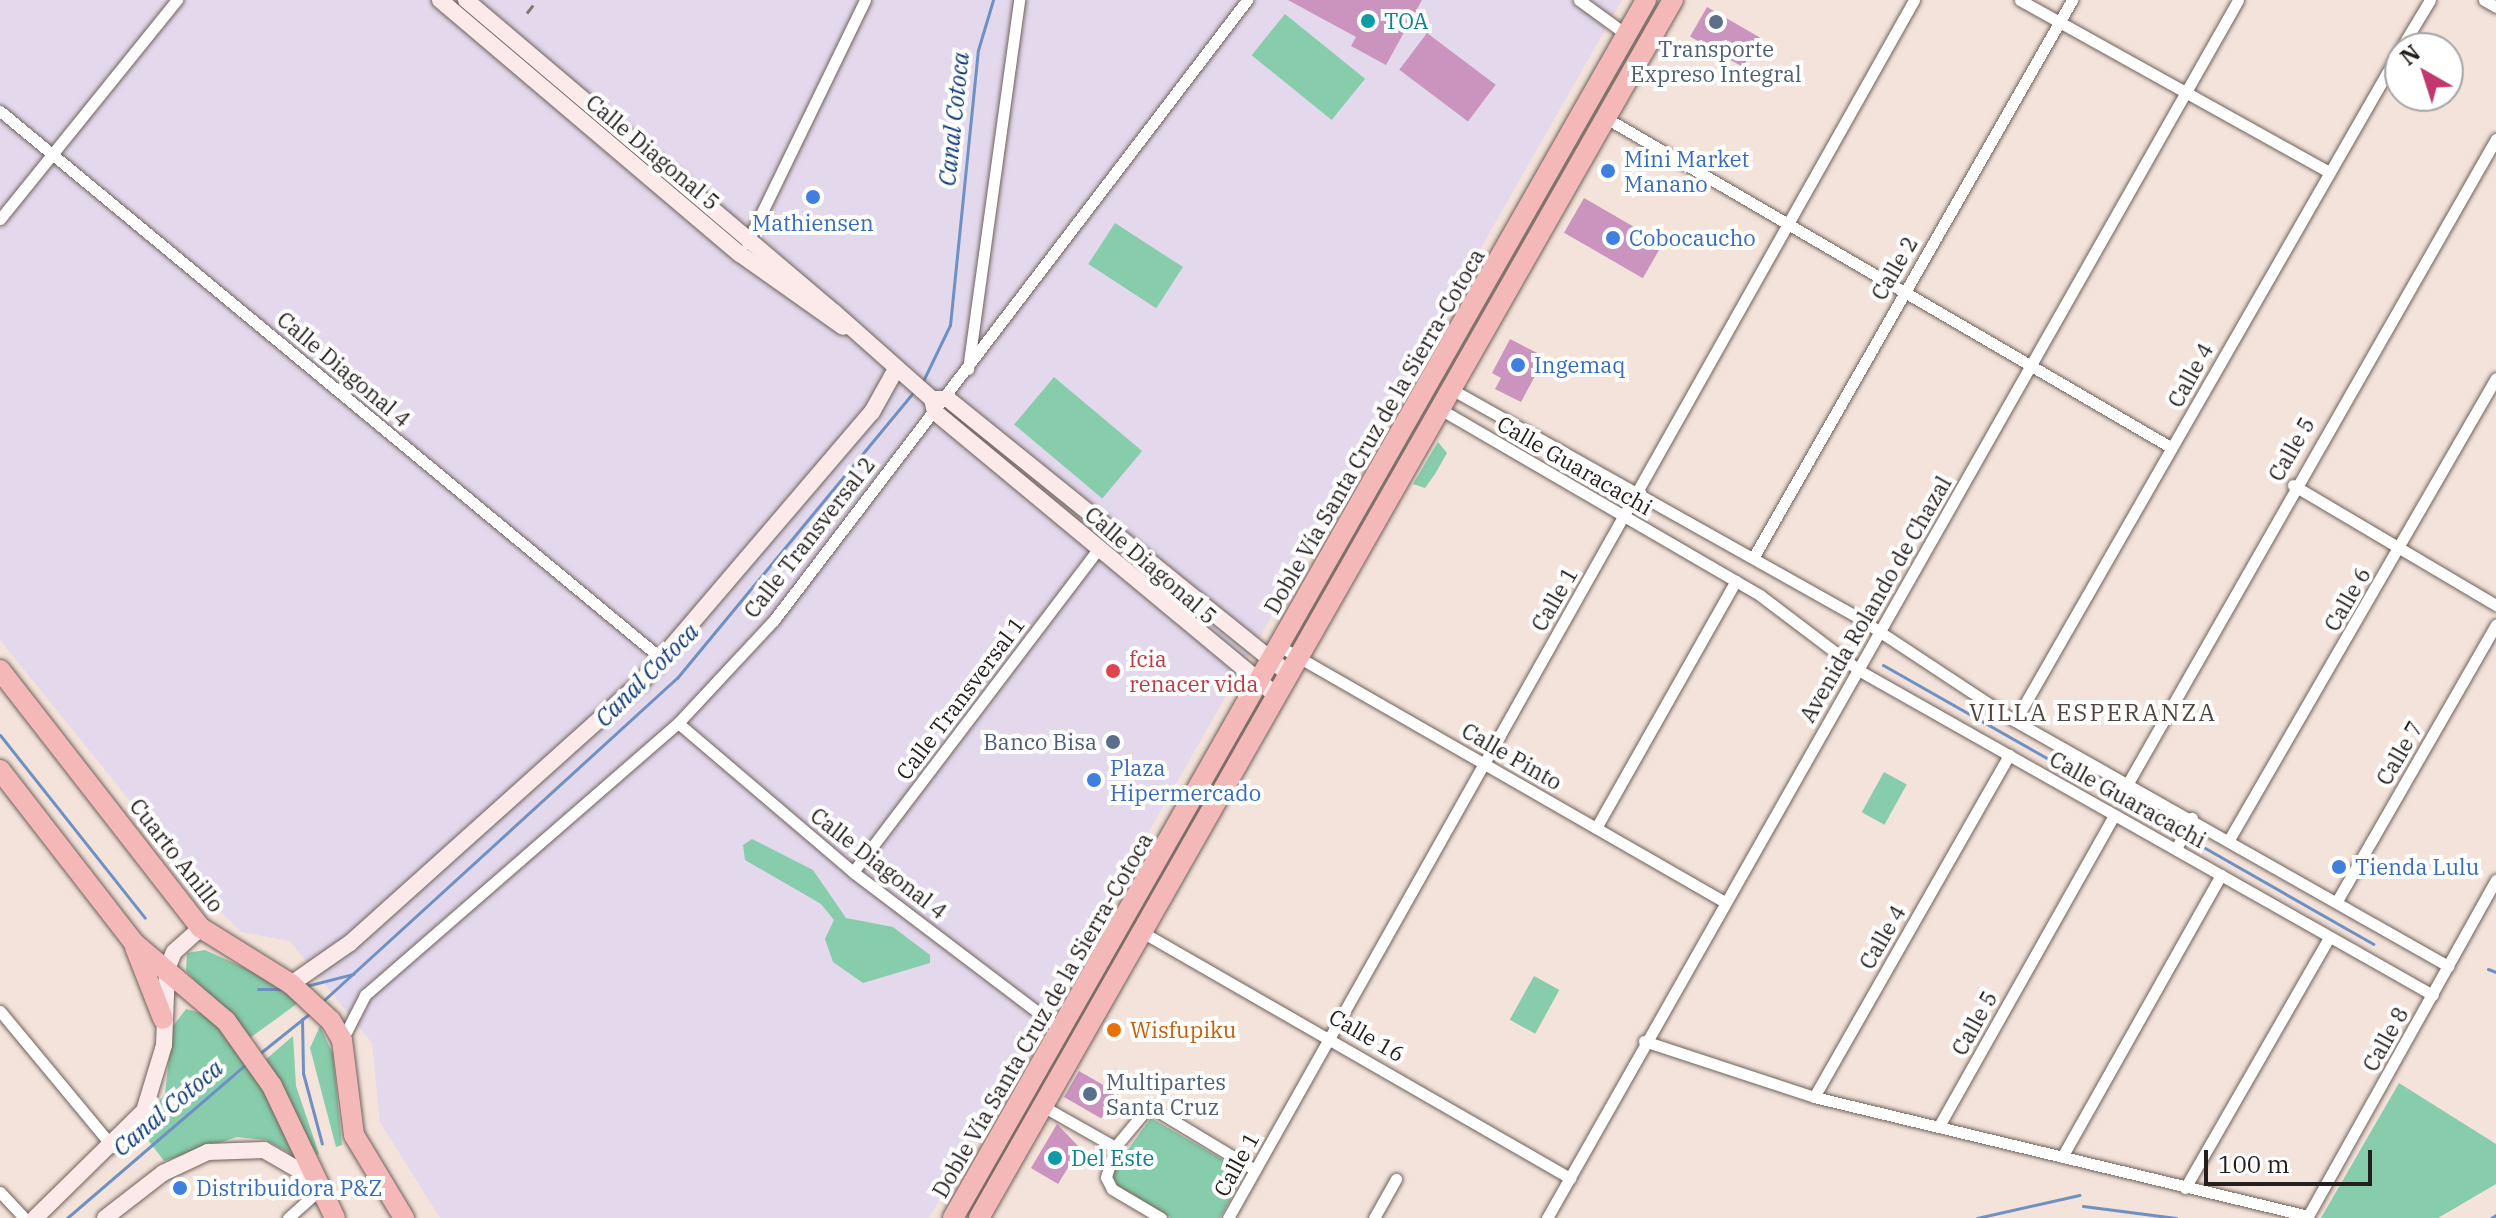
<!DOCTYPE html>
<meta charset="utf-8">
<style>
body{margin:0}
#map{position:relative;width:2496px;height:1218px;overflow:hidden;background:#f3e3db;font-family:"IBM Plex Serif",serif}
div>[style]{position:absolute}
.industrial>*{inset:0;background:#e3d8ec}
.green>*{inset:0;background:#87ccab;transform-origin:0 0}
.stream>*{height:3px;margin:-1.5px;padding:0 1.5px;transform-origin:1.5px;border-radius:1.5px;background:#6e90c3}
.building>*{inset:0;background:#ca94bf;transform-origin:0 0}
.roads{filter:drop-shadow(0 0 2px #6f625b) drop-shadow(0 0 2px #6f625b)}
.street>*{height:11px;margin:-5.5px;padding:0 5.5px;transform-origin:5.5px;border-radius:5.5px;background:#fff}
.secondary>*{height:16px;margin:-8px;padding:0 8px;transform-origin:8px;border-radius:8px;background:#fceaea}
.highway>*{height:20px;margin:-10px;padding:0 10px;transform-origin:10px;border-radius:10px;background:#f4b8b9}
.rail>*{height:3px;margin-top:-1.5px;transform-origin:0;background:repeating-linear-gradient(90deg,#837873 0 10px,transparent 0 20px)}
.dots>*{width:22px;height:22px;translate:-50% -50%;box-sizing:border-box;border:4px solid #fff;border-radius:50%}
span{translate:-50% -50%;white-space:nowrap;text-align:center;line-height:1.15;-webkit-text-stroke:8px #fff;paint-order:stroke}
.culture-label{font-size:22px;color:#0d838f}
.left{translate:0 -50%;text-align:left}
.service-label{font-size:22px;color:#4e5e75}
.right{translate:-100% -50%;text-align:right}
.street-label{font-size:22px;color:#241e1c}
.shop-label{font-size:22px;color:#366cbe}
.health-label{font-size:22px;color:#be3a42}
.food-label{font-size:22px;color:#c56008}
.water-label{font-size:24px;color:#0e3a78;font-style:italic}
.neighbourhood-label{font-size:24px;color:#534640;letter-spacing:2px}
.north{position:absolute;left:2384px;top:32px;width:80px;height:80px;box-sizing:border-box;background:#fff;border:2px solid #a7a5a4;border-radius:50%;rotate:321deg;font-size:22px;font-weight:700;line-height:32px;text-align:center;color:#241e1c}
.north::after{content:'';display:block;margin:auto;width:28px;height:36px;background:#c2376e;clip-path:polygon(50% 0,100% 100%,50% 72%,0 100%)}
.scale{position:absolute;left:2204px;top:1150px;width:168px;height:36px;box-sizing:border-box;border:4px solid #241e1c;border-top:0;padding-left:10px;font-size:24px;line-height:28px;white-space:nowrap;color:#241e1c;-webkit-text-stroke:6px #fff;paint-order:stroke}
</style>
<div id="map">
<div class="industrial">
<div style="clip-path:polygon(0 0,1622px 0,929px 1218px,440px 1218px,380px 1122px,372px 1043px,290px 941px,241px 932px,216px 907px,0 640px)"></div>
</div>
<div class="green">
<div style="left:1285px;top:14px;width:103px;height:53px;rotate:39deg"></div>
<div style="left:1115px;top:223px;width:81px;height:49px;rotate:33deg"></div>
<div style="left:1054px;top:377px;width:115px;height:62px;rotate:40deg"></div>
<div style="clip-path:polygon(1438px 442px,1447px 453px,1435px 474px,1425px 488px,1413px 484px)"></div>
<div style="left:1884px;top:772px;width:26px;height:46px;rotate:29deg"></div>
<div style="clip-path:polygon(752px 839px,813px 870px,846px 918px,893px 927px,930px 955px,930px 963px,863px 983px,833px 962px,825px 939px,834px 920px,821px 904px,745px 860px,743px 845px)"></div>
<div style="clip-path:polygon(205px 950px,267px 978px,298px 1003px,250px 1038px,186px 971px,187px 953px)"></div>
<div style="left:1534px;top:976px;width:29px;height:50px;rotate:29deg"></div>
<div style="clip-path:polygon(186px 1009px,212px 1016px,264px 1090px,293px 1155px,266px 1140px,237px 1137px,164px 1161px,140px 1129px,165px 1093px,173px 1026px)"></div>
<div style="clip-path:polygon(320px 1026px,333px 1054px,342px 1145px,336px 1147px,310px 1048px)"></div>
<div style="clip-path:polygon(293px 1036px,296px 1086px,319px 1154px,312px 1157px,264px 1061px)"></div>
<div style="clip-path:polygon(2399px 1083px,2496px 1144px,2496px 1184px,2438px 1218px,2321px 1218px)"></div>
<div style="clip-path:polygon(1151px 1118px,1239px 1169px,1242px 1179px,1220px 1218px,1171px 1218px,1115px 1184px,1112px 1171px)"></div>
</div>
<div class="stream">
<div style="left:923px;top:381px;width:62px;rotate:-64.3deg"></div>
<div style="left:950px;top:325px;width:276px;rotate:-84.2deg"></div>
<div style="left:978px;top:50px;width:52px;rotate:-73.3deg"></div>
<div style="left:1883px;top:665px;width:336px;rotate:29.6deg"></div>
<div style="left:0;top:735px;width:233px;rotate:51.6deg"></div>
<div style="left:2191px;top:840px;width:210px;rotate:29.7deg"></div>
<div style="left:2488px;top:969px;width:9px;rotate:21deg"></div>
<div style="left:306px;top:986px;width:49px;rotate:-14.3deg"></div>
<div style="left:258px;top:989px;width:24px"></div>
<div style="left:323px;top:1001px;width:479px;rotate:-42.4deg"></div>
<div style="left:677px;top:678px;width:374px;rotate:-50.4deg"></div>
<div style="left:302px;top:1019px;width:54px;rotate:88.9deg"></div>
<div style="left:303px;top:1073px;width:73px;rotate:75deg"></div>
<div style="left:259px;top:1054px;width:64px;rotate:-38.7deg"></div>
<div style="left:2083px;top:1206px;width:94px;rotate:7.4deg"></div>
<div style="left:67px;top:1218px;width:236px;rotate:-40.7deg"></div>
<div style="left:1977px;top:1218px;width:105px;rotate:-12.7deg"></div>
<div style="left:2491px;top:1218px;width:6px;rotate:-31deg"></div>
</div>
<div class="building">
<div style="clip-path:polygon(1288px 0,1422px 0,1386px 65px,1351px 46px,1356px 37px)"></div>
<div style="left:1707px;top:7px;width:61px;height:34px;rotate:30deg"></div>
<div style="left:1427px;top:33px;width:86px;height:46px;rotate:37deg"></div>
<div style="left:1584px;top:198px;width:91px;height:40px;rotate:30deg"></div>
<div style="clip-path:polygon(1510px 339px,1545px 357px,1521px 402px,1495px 389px,1501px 378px,1492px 373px)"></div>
<div style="left:1079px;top:1071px;width:43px;height:30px;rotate:30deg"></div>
<div style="clip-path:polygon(1057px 1124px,1080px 1148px,1058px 1184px,1031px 1168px)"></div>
</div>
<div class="roads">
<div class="street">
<div style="left:1579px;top:0;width:59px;rotate:36.1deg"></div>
<div style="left:2020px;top:0;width:351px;rotate:29.1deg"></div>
<div style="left:2484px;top:0;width:14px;rotate:30deg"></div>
<div style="left:2401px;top:48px;width:56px;rotate:-58.9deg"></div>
<div style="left:0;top:111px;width:859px;rotate:39.62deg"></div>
<div style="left:1606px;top:118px;width:655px;rotate:30.24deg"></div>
<div style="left:0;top:219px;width:282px;rotate:-51.1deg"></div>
<div style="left:747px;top:243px;width:270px;rotate:-64.1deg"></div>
<div style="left:968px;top:369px;width:373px;rotate:-82.1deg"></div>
<div style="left:1451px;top:389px;width:471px;rotate:29.3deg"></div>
<div style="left:1862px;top:620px;width:183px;rotate:33.4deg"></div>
<div style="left:2015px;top:721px;width:498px;rotate:29.5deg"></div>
<div style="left:1440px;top:409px;width:371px;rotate:30.2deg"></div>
<div style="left:1761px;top:596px;width:124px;rotate:37.1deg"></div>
<div style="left:1860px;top:671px;width:658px;rotate:29.49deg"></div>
<div style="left:2293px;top:485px;width:236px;rotate:30.6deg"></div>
<div style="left:1753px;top:558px;width:643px;rotate:-60.24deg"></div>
<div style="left:1279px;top:646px;width:512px;rotate:29.87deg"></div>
<div style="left:2015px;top:721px;width:774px;rotate:-60.15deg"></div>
<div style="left:678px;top:723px;width:230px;rotate:40.4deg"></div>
<div style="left:853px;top:872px;width:260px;rotate:37.2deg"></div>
<div style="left:2128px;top:783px;width:742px;rotate:-60.26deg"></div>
<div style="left:1596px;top:828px;width:284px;rotate:-60.5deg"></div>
<div style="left:2230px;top:838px;width:531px;rotate:-59.96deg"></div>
<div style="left:2176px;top:849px;width:35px;rotate:-63deg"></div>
<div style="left:853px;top:872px;width:407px;rotate:-52.8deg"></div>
<div style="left:2337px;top:901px;width:319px;rotate:-60.1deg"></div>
<div style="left:1142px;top:932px;width:494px;rotate:29.9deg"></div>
<div style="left:0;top:1011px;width:177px;rotate:50.3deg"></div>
<div style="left:342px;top:1040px;width:51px;rotate:-62.9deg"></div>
<div style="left:365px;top:995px;width:415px;rotate:-41deg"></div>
<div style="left:678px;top:723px;width:141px;rotate:-47deg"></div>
<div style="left:774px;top:620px;width:780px;rotate:-52.66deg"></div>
<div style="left:1644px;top:1041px;width:179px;rotate:18.2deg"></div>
<div style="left:1814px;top:1097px;width:508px;rotate:13.54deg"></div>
<div style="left:2308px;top:1216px;width:385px;rotate:-60.8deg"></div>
<div style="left:1814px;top:1097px;width:394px;rotate:-60.3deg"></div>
<div style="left:1039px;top:1104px;width:87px;rotate:29.5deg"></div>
<div style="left:1939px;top:1126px;width:357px;rotate:-60.6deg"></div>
<div style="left:2062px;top:1157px;width:324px;rotate:-60.6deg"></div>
<div style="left:2185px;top:1188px;width:289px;rotate:-60.1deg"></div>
<div style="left:0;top:1192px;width:35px;rotate:47deg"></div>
<div style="left:288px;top:1218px;width:39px;rotate:-42deg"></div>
<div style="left:1161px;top:1218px;width:57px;rotate:-149.4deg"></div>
<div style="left:1112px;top:1189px;width:13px;rotate:-117deg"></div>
<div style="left:1106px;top:1177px;width:31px;rotate:-73deg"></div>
<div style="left:1115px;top:1147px;width:47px;rotate:-50.2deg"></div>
<div style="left:1145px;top:1111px;width:9px;rotate:-13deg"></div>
<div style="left:1154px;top:1109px;width:118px;rotate:31.1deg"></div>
<div style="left:1228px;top:1218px;width:1398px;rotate:-60.61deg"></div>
<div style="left:1374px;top:1218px;width:45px;rotate:-60.6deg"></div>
<div style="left:1547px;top:1218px;width:1400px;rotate:-60.43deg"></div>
</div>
<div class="secondary">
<div style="left:440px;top:0;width:393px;rotate:40.3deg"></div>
<div style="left:740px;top:254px;width:126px;rotate:35.3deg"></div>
<div style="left:466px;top:0;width:482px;rotate:40.3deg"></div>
<div style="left:834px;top:312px;width:131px;rotate:41.6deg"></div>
<div style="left:932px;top:399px;width:13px;rotate:77deg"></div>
<div style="left:935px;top:412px;width:443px;rotate:39.7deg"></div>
<div style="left:932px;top:399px;width:16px"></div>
<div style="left:948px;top:399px;width:438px;rotate:38.9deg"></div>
<div style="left:291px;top:984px;width:72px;rotate:-34.8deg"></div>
<div style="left:350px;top:943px;width:392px;rotate:-41.9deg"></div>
<div style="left:642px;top:681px;width:354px;rotate:-49.5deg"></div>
<div style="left:872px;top:412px;width:49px;rotate:-60.8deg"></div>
<div style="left:35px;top:1218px;width:153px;rotate:-44.5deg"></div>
<div style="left:144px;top:1111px;width:69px;rotate:-73.1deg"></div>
<div style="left:164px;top:1045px;width:76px;rotate:-87.7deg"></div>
<div style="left:167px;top:969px;width:18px;rotate:-68deg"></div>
<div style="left:174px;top:952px;width:36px;rotate:-42deg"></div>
<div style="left:105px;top:1218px;width:73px;rotate:-37.8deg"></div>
<div style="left:163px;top:1173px;width:50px;rotate:-25deg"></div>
<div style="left:208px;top:1152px;width:56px;rotate:-2deg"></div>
<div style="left:264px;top:1150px;width:52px;rotate:30deg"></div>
</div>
<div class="highway">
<div style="left:0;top:670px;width:327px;rotate:52.1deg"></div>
<div style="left:201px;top:928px;width:106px;rotate:31.9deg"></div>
<div style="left:291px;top:984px;width:54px;rotate:42.8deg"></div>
<div style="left:331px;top:1021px;width:22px;rotate:60deg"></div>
<div style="left:342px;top:1040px;width:96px;rotate:82.8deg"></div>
<div style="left:354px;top:1135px;width:97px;rotate:58.9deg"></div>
<div style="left:0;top:770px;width:219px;rotate:52.2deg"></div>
<div style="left:134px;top:943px;width:121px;rotate:40.3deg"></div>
<div style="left:226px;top:1021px;width:80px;rotate:54.7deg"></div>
<div style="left:272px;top:1086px;width:146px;rotate:64.5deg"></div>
<div style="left:135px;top:947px;width:77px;rotate:68.7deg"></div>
<div style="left:953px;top:1218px;width:1401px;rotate:-60.36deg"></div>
<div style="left:979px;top:1218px;width:1402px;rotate:-60.33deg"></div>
</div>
</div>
<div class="rail">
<div style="left:527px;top:13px;width:16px;rotate:-52deg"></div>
</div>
<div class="dots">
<div style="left:1368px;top:21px;background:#0f9aa8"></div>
<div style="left:1716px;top:22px;background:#5c6f8a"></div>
<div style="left:1608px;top:171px;background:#3f7fe0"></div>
<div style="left:813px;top:197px;background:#3f7fe0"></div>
<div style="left:1613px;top:238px;background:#3f7fe0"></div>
<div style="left:1518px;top:365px;background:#3f7fe0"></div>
<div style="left:1113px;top:671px;background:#e0444e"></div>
<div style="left:1113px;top:742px;background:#5c6f8a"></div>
<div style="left:1094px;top:780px;background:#3f7fe0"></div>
<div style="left:2339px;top:867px;background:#3f7fe0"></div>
<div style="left:1114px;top:1030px;background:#e8710a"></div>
<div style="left:1090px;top:1094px;background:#5c6f8a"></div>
<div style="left:1055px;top:1158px;background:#0f9aa8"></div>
<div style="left:180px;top:1188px;background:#3f7fe0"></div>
</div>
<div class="culture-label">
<span class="left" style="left:1384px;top:21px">TOA</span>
<span class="left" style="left:1071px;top:1158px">Del Este</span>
</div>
<div class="service-label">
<span style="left:1716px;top:61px">Transporte<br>Expreso Integral</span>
<span class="right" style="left:1097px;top:742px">Banco Bisa</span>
<span class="left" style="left:1106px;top:1094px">Multipartes<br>Santa Cruz</span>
</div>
<div class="street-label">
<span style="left:653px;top:152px;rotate:40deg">Calle Diagonal 5</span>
<span style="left:1894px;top:268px;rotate:-60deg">Calle 2</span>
<span style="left:344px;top:369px;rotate:40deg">Calle Diagonal 4</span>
<span style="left:2190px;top:375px;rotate:-61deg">Calle 4</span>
<span style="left:1374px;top:431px;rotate:-60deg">Doble Vía Santa Cruz de la Sierra-Cotoca</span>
<span style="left:2291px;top:449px;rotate:-60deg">Calle 5</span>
<span style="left:1575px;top:465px;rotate:30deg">Calle Guaracachi</span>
<span style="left:809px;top:537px;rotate:-52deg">Calle Transversal 2</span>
<span style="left:1151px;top:565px;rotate:41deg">Calle Diagonal 5</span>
<span style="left:1554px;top:599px;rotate:-60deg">Calle 1</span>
<span style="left:1875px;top:599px;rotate:-60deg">Avenida Rolando de Chazal</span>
<span style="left:2347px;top:599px;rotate:-60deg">Calle 6</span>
<span style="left:960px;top:698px;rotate:-53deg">Calle Transversal 1</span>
<span style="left:2399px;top:753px;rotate:-60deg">Calle 7</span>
<span style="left:1512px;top:756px;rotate:30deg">Calle Pinto</span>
<span style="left:2128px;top:799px;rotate:29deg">Calle Guaracachi</span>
<span style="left:177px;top:855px;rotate:52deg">Cuarto Anillo</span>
<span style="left:879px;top:863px;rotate:38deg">Calle Diagonal 4</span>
<span style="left:1882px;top:937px;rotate:-60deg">Calle 4</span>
<span style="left:1042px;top:1015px;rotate:-60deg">Doble Vía Santa Cruz de la Sierra-Cotoca</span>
<span style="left:1974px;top:1023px;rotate:-61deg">Calle 5</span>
<span style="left:1367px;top:1035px;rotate:30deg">Calle 16</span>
<span style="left:2385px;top:1039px;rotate:-61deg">Calle 8</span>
<span style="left:1236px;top:1164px;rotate:-61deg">Calle 1</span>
</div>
<div class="shop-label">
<span class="left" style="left:1624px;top:171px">Mini Market<br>Manano</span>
<span style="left:813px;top:223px">Mathiensen</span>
<span class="left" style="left:1629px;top:238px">Cobocaucho</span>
<span class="left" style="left:1534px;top:365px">Ingemaq</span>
<span class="left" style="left:1110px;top:780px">Plaza<br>Hipermercado</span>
<span class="left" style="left:2355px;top:867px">Tienda Lulu</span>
<span class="left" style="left:196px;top:1188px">Distribuidora P&amp;Z</span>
</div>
<div class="health-label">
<span class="left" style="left:1129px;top:671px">fcia<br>renacer vida</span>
</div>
<div class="food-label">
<span class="left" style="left:1130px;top:1030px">Wisfupiku</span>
</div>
<div class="water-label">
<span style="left:954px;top:119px;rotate:-84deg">Canal Cotoca</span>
<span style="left:647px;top:675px;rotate:-45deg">Canal Cotoca</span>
<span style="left:168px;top:1108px;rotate:-40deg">Canal Cotoca</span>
</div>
<div class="neighbourhood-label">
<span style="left:2093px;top:713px">VILLA ESPERANZA</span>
</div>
<div class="north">N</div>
<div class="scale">100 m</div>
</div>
